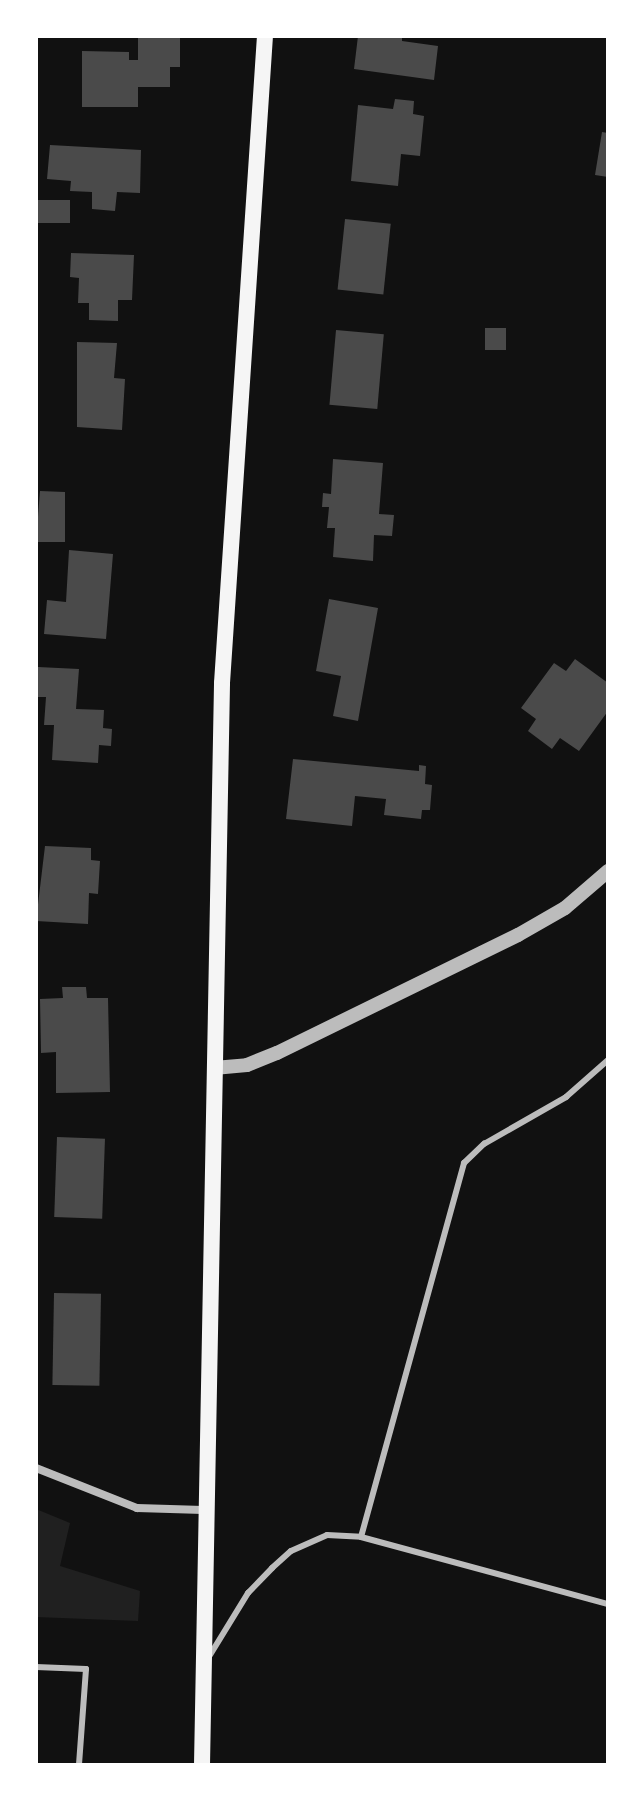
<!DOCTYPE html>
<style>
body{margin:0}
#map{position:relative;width:644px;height:1801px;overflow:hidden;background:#111;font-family:"Sofia Sans Condensed",sans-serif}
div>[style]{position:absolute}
.green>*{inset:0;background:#202020}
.building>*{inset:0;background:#4a4a4a;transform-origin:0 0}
.service>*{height:6px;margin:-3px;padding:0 3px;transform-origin:3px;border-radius:3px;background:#bcbcbc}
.minor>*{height:8px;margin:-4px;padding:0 4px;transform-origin:4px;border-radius:4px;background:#bcbcbc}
.tertiary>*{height:14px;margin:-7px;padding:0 7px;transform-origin:7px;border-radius:7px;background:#bcbcbc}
.secondary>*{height:16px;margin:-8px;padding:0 8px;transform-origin:8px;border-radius:8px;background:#f5f5f5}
span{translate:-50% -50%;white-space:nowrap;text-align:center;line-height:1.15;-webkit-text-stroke:6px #fff;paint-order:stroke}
.frame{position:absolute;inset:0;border:38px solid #fff;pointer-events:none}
</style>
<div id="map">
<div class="green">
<div style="clip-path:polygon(36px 1509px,70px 1523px,60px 1566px,140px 1591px,138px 1621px,36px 1617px)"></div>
</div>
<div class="building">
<div style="clip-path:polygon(138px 36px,180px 36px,180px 67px,170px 67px,170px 87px,138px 87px,138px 107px,82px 107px,82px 51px,129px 52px,129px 60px,138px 60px)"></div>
<div style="clip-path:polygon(358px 36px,402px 36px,402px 41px,438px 46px,434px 80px,354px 69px)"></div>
<div style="clip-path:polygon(395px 99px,414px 101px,413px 114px,424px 116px,420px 156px,401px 154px,398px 186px,351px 181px,358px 105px,393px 109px)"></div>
<div style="clip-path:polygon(602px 132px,608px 133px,608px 177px,595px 175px)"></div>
<div style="clip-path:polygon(50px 145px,141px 150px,140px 193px,117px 192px,115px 211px,92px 209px,92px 192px,70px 191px,71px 181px,47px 179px)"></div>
<div style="left:36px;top:200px;width:34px;height:23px"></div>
<div style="left:345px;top:219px;width:46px;height:71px;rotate:6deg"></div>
<div style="clip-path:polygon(71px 253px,134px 255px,132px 300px,118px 300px,118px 321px,89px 320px,89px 303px,78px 303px,79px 278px,70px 277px)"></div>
<div style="left:506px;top:328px;width:22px;height:21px;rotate:90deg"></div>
<div style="left:336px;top:330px;width:48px;height:75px;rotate:5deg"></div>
<div style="clip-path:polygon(77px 342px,117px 343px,114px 378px,125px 379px,122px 430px,77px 427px)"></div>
<div style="clip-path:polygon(333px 459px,383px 463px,379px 514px,394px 515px,392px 536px,374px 535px,373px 561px,333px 557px,335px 528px,327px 528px,329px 507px,322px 507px,323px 493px,331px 494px)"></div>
<div style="clip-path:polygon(40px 491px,65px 492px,65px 542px,36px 542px)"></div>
<div style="clip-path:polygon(69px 550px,113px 554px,106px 639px,44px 634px,47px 600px,66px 602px)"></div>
<div style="clip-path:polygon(329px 599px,378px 608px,358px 721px,333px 716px,341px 676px,316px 671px)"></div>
<div style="clip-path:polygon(575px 659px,608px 683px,608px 711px,579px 751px,560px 738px,552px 749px,528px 731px,536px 719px,521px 708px,554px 663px,566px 671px)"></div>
<div style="clip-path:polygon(38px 667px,79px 669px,76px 709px,104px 710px,103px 728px,112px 729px,111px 746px,99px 745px,98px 763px,52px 760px,54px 725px,44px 725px,46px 697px,37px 697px)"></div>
<div style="clip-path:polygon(293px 759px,419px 771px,419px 765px,426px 766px,425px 784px,432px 785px,430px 810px,422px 810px,421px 819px,384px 815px,386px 799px,355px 796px,352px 826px,286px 819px)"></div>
<div style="clip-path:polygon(45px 846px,91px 848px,91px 860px,100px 861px,98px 894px,89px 893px,88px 924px,36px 921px)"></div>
<div style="clip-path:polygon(62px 987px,86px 987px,87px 998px,108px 998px,110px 1092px,56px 1093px,56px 1052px,41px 1053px,40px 999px,63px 998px)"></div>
<div style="left:57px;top:1137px;width:48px;height:80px;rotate:2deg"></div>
<div style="left:54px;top:1293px;width:47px;height:92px;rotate:1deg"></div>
</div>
<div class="service">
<div style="left:361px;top:1537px;width:388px;rotate:-74.6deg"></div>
<div style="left:464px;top:1163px;width:28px;rotate:-44deg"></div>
<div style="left:484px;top:1144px;width:95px;rotate:-29.8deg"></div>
<div style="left:566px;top:1097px;width:56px;rotate:-41.4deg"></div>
<div style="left:210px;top:1655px;width:73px;rotate:-58.5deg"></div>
<div style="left:248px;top:1593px;width:35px;rotate:-46deg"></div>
<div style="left:272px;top:1568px;width:25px;rotate:-42deg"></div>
<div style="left:291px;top:1551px;width:39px;rotate:-24deg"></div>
<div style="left:327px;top:1535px;width:34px;rotate:3deg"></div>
<div style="left:361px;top:1537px;width:256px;rotate:15.2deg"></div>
<div style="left:36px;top:1667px;width:50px;rotate:2.3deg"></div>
<div style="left:86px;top:1669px;width:96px;rotate:94.2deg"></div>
</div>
<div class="minor">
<div style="left:36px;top:1468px;width:109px;rotate:21.6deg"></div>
<div style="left:137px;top:1508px;width:66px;rotate:1.7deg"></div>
</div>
<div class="tertiary">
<div style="left:214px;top:1068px;width:33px;rotate:-5deg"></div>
<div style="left:247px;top:1065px;width:32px;rotate:-22deg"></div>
<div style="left:277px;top:1053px;width:268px;rotate:-26.1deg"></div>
<div style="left:518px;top:935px;width:54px;rotate:-29.9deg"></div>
<div style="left:565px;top:908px;width:57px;rotate:-40.7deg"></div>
</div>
<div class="secondary">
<div style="left:202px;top:1765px;width:1082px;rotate:-88.94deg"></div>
<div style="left:222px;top:683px;width:648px;rotate:-86.2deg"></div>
</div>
<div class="frame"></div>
</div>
